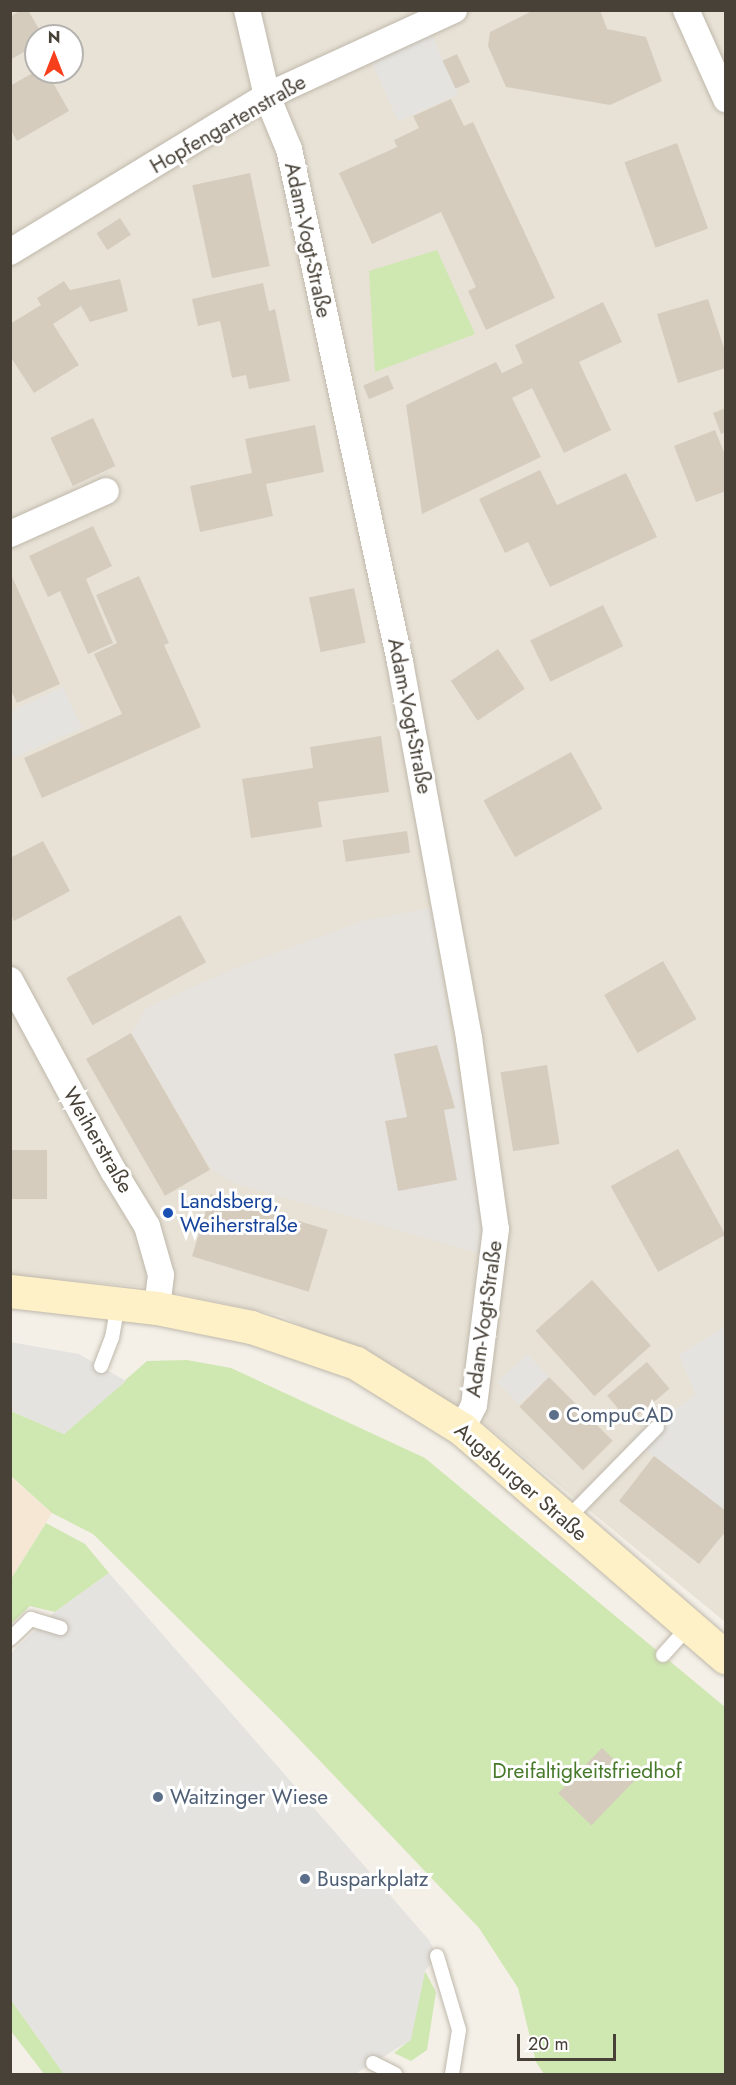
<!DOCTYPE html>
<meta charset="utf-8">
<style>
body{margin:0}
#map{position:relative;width:736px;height:2085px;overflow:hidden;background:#f4f0e8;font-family:Jost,sans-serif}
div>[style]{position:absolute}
.residential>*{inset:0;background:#e8e2d6}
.commercial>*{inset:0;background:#f5e7d4}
.industrial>*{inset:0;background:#e6e2dd}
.green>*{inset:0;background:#cfe7b1}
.parking>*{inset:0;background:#e5e3e0;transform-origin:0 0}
.building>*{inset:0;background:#d5ccbe;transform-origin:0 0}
.roads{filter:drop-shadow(0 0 2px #bfb8ab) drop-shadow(0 0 2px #bfb8ab)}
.lane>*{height:14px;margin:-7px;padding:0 7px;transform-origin:7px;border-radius:7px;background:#fff}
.street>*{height:26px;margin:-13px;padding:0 13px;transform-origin:13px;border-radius:13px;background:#fff}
.secondary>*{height:33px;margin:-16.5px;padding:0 16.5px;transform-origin:16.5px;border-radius:16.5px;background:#fef1c8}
.dots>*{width:16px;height:16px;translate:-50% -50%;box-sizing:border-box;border:3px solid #fff;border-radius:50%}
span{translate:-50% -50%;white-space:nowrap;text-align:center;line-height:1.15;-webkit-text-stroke:6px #fff;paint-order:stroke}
.street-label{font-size:21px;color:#474137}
.transit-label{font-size:21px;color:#164399}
.left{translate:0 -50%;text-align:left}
.service-label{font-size:21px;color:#4e5e75}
.park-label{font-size:21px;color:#47792a}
.frame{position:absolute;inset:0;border:12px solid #474137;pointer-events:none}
.north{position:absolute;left:24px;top:24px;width:60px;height:60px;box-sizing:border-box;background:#fff;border:2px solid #b5b3af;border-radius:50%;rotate:0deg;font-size:16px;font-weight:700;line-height:24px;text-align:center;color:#474137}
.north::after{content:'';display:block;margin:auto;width:21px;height:27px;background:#f73f1c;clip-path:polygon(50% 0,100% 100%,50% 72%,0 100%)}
.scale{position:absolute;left:517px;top:2034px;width:99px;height:27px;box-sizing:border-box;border:3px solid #474137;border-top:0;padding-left:8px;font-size:18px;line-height:21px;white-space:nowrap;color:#474137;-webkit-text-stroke:4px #fff;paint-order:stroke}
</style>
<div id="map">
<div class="residential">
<div style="clip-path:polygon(evenodd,11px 11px,725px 11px,725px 1622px,476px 1417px,282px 1316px,153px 1288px,11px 1275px,11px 11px,36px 36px,72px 36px,72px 72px,36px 72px,36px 36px)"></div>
</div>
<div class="commercial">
<div style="clip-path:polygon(10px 1476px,52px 1513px,11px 1579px,10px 1579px)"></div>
</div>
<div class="industrial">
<div style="clip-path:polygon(431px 908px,488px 1256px,236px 1184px,211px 1169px,131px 1033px,146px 1008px,237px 967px,365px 920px)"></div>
</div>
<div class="green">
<div style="clip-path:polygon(437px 250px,475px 334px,375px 372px,369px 271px)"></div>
<div style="clip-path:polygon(187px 1360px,231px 1368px,425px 1458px,725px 1707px,725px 2074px,544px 2074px,536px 2062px,518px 1988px,479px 1928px,281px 1720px,93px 1534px,52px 1513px,11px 1476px,11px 1411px,64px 1434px,147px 1361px)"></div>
<div style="clip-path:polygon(46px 1523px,85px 1544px,109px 1573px,55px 1612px,30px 1606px,11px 1624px,11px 1579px)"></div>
<div style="clip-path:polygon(425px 1971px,436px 1992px,427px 2050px,411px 2061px,394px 2053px,410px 2040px)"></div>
<div style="clip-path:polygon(11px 2000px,64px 2074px,44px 2074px,11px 2031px)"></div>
</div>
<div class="parking">
<div style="left:427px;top:24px;width:77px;height:66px;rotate:66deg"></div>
<div style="clip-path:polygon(63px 687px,82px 728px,11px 759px,11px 711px)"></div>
<div style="clip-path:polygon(725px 1327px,726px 1420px,722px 1423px,726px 1428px,724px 1510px,630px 1439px,696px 1395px,679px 1355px)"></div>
<div style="clip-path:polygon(10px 1342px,79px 1354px,126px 1381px,64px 1434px,11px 1411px)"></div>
<div style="left:528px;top:1354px;width:31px;height:41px;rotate:48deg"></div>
<div style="clip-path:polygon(109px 1573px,429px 1940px,437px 1956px,425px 1971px,411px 2040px,355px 2074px,64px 2074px,11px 2000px,10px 1654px,55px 1612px)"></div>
</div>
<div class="building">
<div style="clip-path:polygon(21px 10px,28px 10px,43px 36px,36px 36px,36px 45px,10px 60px,10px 17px)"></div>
<div style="clip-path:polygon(534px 10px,600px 10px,607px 29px,646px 37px,662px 81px,610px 105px,506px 87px,488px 46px,490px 32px)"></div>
<div style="left:457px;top:54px;width:31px;height:16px;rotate:65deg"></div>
<div style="clip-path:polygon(36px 71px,47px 72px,69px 111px,17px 141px,10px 129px,10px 86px)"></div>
<div style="clip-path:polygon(451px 99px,464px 126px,473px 122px,555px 298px,486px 330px,468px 291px,476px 287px,441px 212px,372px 244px,339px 173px,397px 147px,394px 140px,419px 128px,413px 116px)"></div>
<div style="left:677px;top:143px;width:91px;height:56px;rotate:70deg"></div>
<div style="left:250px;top:173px;width:95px;height:59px;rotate:78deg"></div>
<div style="left:120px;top:218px;width:20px;height:28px;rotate:57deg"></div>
<div style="clip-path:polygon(120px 279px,128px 311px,90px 322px,81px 306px,53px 324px,79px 365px,34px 393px,10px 356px,10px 324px,41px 305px,37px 298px,64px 281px,70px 290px)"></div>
<div style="clip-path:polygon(263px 283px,269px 311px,275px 309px,290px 381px,249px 389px,246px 375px,232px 378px,220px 321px,198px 326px,192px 299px)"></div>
<div style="clip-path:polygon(708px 299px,726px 354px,726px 368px,678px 383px,657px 314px)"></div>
<div style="clip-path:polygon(603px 302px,622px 342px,579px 362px,611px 430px,564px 453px,532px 388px,512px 398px,541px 457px,422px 514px,406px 405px,496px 362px,502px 373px,523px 363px,515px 345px)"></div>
<div style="left:388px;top:375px;width:15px;height:27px;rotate:67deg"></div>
<div style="clip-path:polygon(726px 408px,726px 432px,721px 434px,713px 413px)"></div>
<div style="left:93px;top:418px;width:53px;height:47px;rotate:65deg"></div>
<div style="clip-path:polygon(315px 425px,324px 472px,266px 484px,273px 516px,200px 532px,190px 486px,252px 473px,245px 439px)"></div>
<div style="clip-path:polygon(715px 430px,726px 457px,726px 491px,696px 502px,674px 446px)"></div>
<div style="clip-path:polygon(540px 470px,557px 505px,626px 473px,657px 537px,550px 587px,528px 542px,505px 553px,479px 499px)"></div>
<div style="clip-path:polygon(93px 526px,112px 566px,86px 579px,113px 643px,88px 654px,60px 591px,48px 597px,29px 556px)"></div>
<div style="clip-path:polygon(10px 572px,60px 684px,17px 703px,10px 688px)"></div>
<div style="clip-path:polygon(139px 576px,169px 643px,164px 645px,201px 727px,42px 798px,24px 758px,122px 714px,94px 654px,117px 643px,96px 595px)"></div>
<div style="left:354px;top:588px;width:56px;height:46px;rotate:78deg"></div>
<div style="left:603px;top:605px;width:46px;height:81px;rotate:64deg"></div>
<div style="left:498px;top:649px;width:48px;height:57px;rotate:56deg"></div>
<div style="clip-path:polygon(381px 736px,389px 792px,318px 802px,322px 827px,251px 838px,242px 779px,313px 768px,310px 747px)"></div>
<div style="left:571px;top:752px;width:65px;height:100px;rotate:61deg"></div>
<div style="left:407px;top:831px;width:22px;height:65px;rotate:82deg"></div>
<div style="clip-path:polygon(43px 841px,70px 891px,14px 921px,10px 913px,10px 858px)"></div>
<div style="left:180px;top:915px;width:54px;height:130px;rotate:61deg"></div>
<div style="left:663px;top:961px;width:67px;height:68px;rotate:60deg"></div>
<div style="left:131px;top:1033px;width:158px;height:52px;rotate:60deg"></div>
<div style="clip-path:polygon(437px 1045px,455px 1108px,444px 1110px,457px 1180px,398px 1191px,385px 1121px,407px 1117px,394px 1054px)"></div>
<div style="left:547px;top:1065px;width:80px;height:47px;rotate:81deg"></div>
<div style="left:678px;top:1149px;width:98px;height:77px;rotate:61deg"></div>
<div style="left:10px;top:1150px;width:37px;height:49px"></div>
<div style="left:211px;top:1194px;width:122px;height:65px;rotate:17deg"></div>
<div style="left:592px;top:1280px;width:88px;height:76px;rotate:48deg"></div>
<div style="left:647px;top:1362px;width:35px;height:52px;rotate:50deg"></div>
<div style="left:549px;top:1377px;width:90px;height:42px;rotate:45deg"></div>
<div style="clip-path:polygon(654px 1456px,726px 1511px,726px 1531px,699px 1564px,619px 1501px)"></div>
<div style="left:602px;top:1748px;width:46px;height:63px;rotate:44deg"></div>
</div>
<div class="roads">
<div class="lane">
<div style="left:101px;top:1366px;width:30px;rotate:-69deg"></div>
<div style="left:112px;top:1338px;width:36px;rotate:-80deg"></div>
<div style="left:566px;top:1520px;width:130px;rotate:-45.6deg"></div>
<div style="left:10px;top:1639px;width:29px;rotate:-44deg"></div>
<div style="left:31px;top:1619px;width:31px;rotate:17deg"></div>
<div style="left:663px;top:1655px;width:39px;rotate:-48deg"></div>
<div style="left:437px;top:1956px;width:77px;rotate:73.4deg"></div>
<div style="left:459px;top:2030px;width:45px;rotate:99deg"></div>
<div style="left:373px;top:2063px;width:25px;rotate:27deg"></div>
</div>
<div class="street">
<div style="left:247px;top:10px;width:88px;rotate:76.9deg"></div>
<div style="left:267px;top:96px;width:57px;rotate:67.5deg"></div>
<div style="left:289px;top:149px;width:525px;rotate:77.79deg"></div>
<div style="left:400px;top:662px;width:382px;rotate:79.6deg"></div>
<div style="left:469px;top:1038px;width:193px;rotate:82deg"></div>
<div style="left:496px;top:1229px;width:177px;rotate:97.1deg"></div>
<div style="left:474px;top:1405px;width:27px;rotate:117deg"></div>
<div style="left:686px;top:10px;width:98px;rotate:65.8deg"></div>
<div style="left:10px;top:252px;width:301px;rotate:-31.3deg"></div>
<div style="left:267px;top:96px;width:206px;rotate:-24.7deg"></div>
<div style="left:10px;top:534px;width:105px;rotate:-24.1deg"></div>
<div style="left:10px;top:980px;width:218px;rotate:61.6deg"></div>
<div style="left:114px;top:1172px;width:63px;rotate:58.6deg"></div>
<div style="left:147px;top:1226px;width:51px;rotate:74.1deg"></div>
<div style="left:161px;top:1275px;width:33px;rotate:97deg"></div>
</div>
<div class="secondary">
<div style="left:10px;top:1291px;width:148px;rotate:6.6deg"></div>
<div style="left:157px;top:1308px;width:96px;rotate:11.4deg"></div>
<div style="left:251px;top:1327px;width:111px;rotate:18.9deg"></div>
<div style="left:356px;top:1363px;width:125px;rotate:31.9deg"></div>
<div style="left:462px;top:1429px;width:349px;rotate:40.9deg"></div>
</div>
</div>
<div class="dots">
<div style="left:168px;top:1213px;background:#1a4fb4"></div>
<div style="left:554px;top:1415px;background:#5c6f8a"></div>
<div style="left:158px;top:1797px;background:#5c6f8a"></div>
<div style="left:305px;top:1879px;background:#5c6f8a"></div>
</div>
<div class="street-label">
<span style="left:228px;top:124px;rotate:-30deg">Hopfengartenstraße</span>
<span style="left:308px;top:240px;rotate:78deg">Adam-Vogt-Straße</span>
<span style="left:410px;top:716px;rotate:79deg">Adam-Vogt-Straße</span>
<span style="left:98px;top:1140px;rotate:60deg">Weiherstraße</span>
<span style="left:484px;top:1319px;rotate:-82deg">Adam-Vogt-Straße</span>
<span style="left:521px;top:1482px;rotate:41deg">Augsburger Straße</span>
</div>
<div class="transit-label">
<span class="left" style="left:180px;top:1213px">Landsberg,<br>Weiherstraße</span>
</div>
<div class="service-label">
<span class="left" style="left:566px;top:1415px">CompuCAD</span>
<span class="left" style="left:170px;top:1797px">Waitzinger Wiese</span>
<span class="left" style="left:317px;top:1879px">Busparkplatz</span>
</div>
<div class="park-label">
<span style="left:587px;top:1771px">Dreifaltigkeitsfriedhof</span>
</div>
<div class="frame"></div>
<div class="north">N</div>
<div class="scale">20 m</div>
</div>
